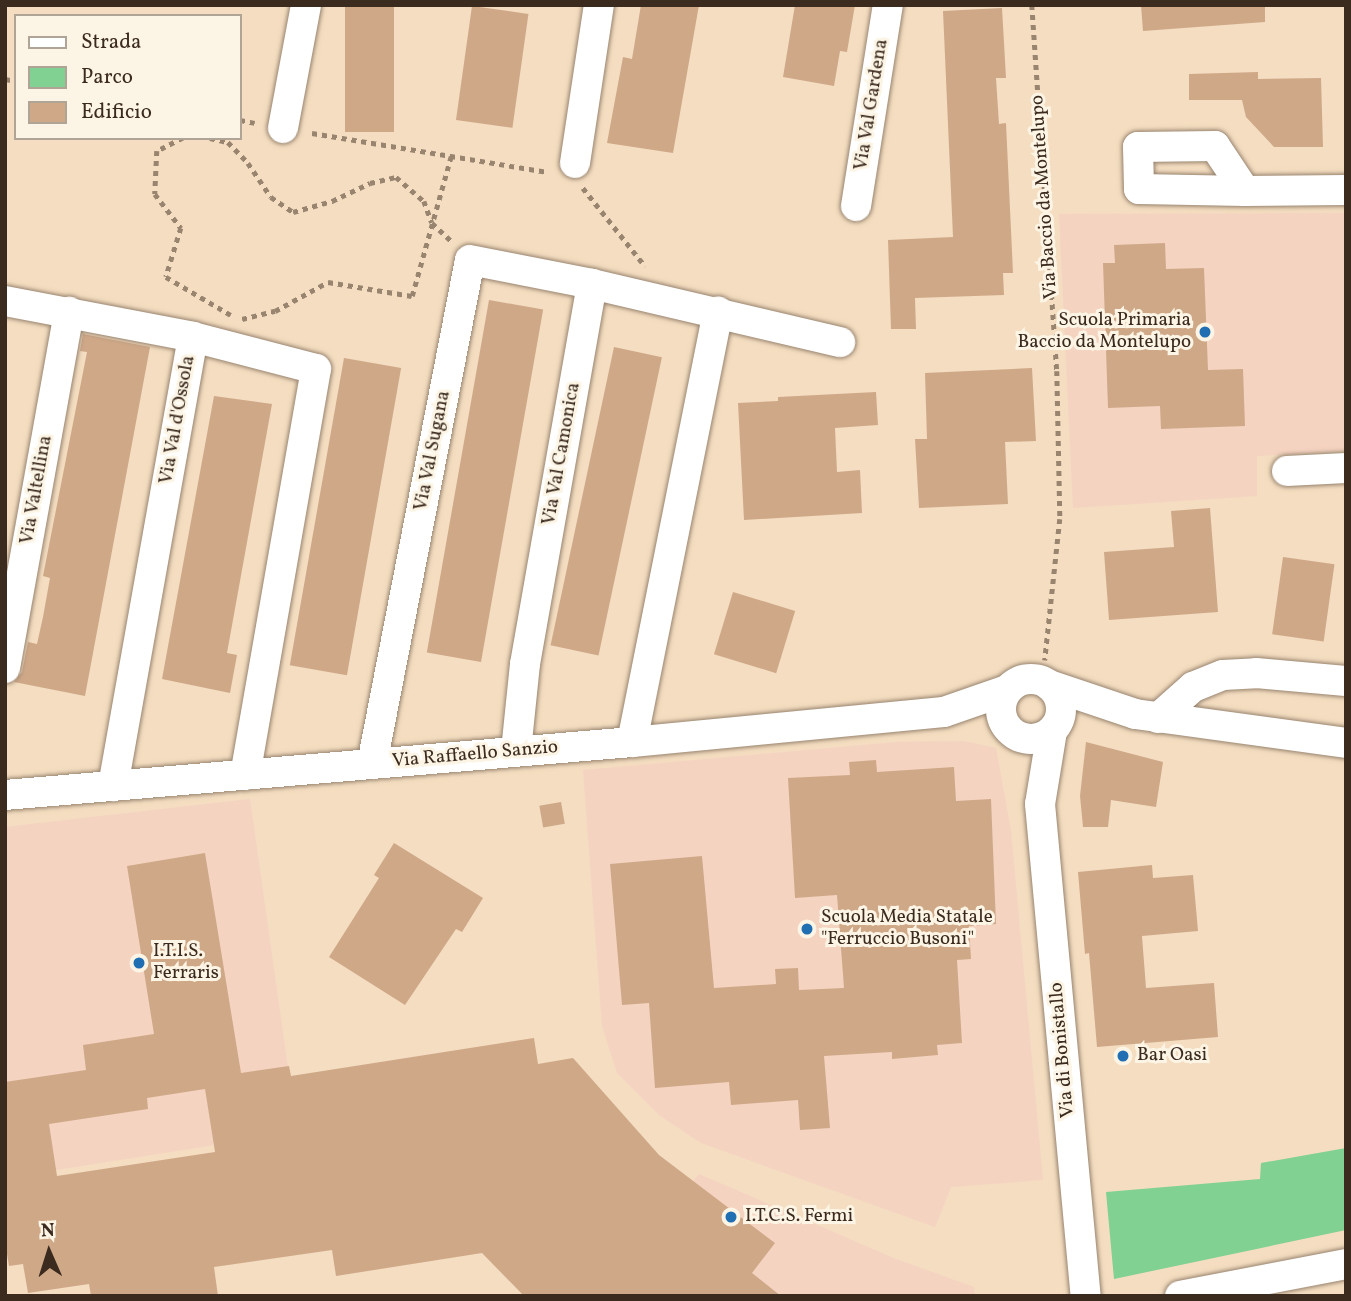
<!DOCTYPE html>
<style>
body{margin:0}
#map{position:relative;width:1351px;height:1301px;overflow:hidden;background:#f4ddc0;font-family:Vollkorn,serif}
div>[style]{position:absolute}
.built>*{inset:0;background:#f5d3c1}
.green>*{inset:0;background:#80d192}
.building>*{inset:0;background:#cfa888;transform-origin:0 0}
.path>*{height:4.5px;margin-top:-2.25px;transform-origin:0;background:repeating-linear-gradient(90deg,#98846f 0 5px,transparent 0 10px)}
.roads{filter:drop-shadow(0 0 2px #98846f) drop-shadow(0 0 2px #98846f)}
.minor>*{height:30px;margin:-15px;padding:0 15px;transform-origin:15px;border-radius:15px;background:#fff}
.minor>.ring{margin:-15px;padding:0;box-sizing:content-box;background:none;border:30px solid #fff;border-radius:50%}
.dots>*{width:19px;height:19px;translate:-50% -50%;box-sizing:border-box;border:4px solid #fcf5e5;border-radius:50%}
span{translate:-50% -50%;white-space:nowrap;text-align:center;line-height:1.15;-webkit-text-stroke:6px #fcf5e5;paint-order:stroke}
.street-label{font-size:19px;color:#3b2a1e}
.poi-label{font-size:19px;color:#3b2a1e}
.right{translate:-100% -50%;text-align:right}
.left{translate:0 -50%;text-align:left}
.frame{position:absolute;inset:0;border:7px solid #3b2a1e;pointer-events:none}
.legend{position:absolute;left:14px;top:14px;width:228px;height:126px;box-sizing:border-box;background:#fcf5e5;border:2px solid #afa495;margin:0;padding:9px 12px;list-style:none;font-size:21px;color:#3b2a1e}
.legend li{display:flex;align-items:center;gap:14px;height:35px}
.legend b{width:35px;border:2px solid #afa495}
.north{position:absolute;left:14px;top:1217px;width:70px;height:70px;-webkit-text-stroke:5px #fcf5e5;paint-order:stroke;rotate:357deg;font-size:19px;font-weight:700;line-height:28px;text-align:center;color:#3b2a1e}
.north::after{content:'';display:block;margin:auto;width:24px;height:32px;background:#3b2a1e;clip-path:polygon(50% 0,100% 100%,50% 72%,0 100%)}
</style>
<div id="map">
<div class="built">
<div style="clip-path:polygon(1346px 213px,1346px 451px,1257px 456px,1257px 496px,1073px 508px,1059px 214px)"></div>
<div style="clip-path:polygon(963px 741px,996px 748px,1011px 831px,1043px 1180px,951px 1187px,935px 1227px,701px 1143px,659px 1115px,617px 1073px,602px 1026px,583px 770px,896px 742px)"></div>
<div style="clip-path:polygon(250px 799px,297px 1132px,18px 1176px,5px 1100px,5px 827px)"></div>
<div style="clip-path:polygon(699px 1174px,896px 1259px,974px 1287px,975px 1296px,598px 1296px)"></div>
</div>
<div class="green">
<div style="clip-path:polygon(1346px 1148px,1346px 1230px,1114px 1279px,1106px 1192px,1260px 1179px,1261px 1163px)"></div>
</div>
<div class="building">
<div style="left:345px;top:5px;width:49px;height:127px"></div>
<div style="clip-path:polygon(641px 5px,699px 5px,673px 153px,607px 143px,623px 57px,632px 59px)"></div>
<div style="clip-path:polygon(795px 5px,855px 5px,847px 52px,840px 51px,834px 86px,783px 77px)"></div>
<div style="clip-path:polygon(1141px 5px,1265px 5px,1265px 22px,1143px 31px)"></div>
<div style="left:472px;top:6px;width:57px;height:115px;rotate:8deg"></div>
<div style="clip-path:polygon(1002px 8px,1006px 78px,996px 78px,999px 124px,1006px 123px,1013px 273px,1003px 273px,1004px 295px,915px 298px,916px 329px,891px 329px,888px 240px,953px 237px,943px 11px)"></div>
<div style="clip-path:polygon(1258px 72px,1258px 79px,1321px 78px,1323px 147px,1274px 147px,1246px 117px,1242px 100px,1189px 100px,1189px 74px)"></div>
<div style="clip-path:polygon(1165px 243px,1166px 269px,1204px 268px,1208px 370px,1243px 369px,1245px 426px,1161px 429px,1160px 406px,1108px 408px,1103px 263px,1115px 263px,1114px 245px)"></div>
<div style="left:489px;top:300px;width:55px;height:358px;rotate:10deg"></div>
<div style="clip-path:polygon(83px 334px,150px 347px,85px 696px,14px 682px,22px 672px,28px 642px,37px 644px,43px 617px,50px 578px,43px 576px,87px 352px,80px 351px)"></div>
<div style="left:614px;top:347px;width:49px;height:305px;rotate:12deg"></div>
<div style="left:344px;top:358px;width:58px;height:312px;rotate:10deg"></div>
<div style="clip-path:polygon(1032px 368px,1036px 441px,1005px 442px,1008px 504px,919px 508px,915px 439px,927px 439px,925px 373px)"></div>
<div style="clip-path:polygon(876px 392px,878px 425px,835px 428px,837px 472px,860px 470px,862px 513px,744px 520px,738px 403px,778px 401px,778px 397px)"></div>
<div style="clip-path:polygon(214px 396px,272px 404px,227px 653px,237px 655px,230px 693px,162px 679px)"></div>
<div style="clip-path:polygon(1210px 508px,1218px 612px,1109px 620px,1104px 552px,1174px 547px,1171px 511px)"></div>
<div style="left:1283px;top:557px;width:52px;height:78px;rotate:8deg"></div>
<div style="left:733px;top:592px;width:65px;height:65px;rotate:17deg"></div>
<div style="clip-path:polygon(1086px 742px,1163px 762px,1156px 807px,1111px 800px,1108px 827px,1083px 827px,1080px 796px)"></div>
<div style="clip-path:polygon(876px 760px,877px 772px,954px 767px,956px 801px,991px 799px,996px 924px,969px 926px,971px 959px,957px 960px,962px 1043px,937px 1045px,938px 1055px,892px 1059px,892px 1052px,824px 1056px,830px 1128px,800px 1130px,798px 1100px,731px 1105px,729px 1082px,655px 1088px,649px 1003px,622px 1005px,610px 864px,702px 856px,714px 988px,776px 984px,775px 969px,798px 968px,799px 990px,844px 988px,837px 895px,795px 898px,788px 778px,850px 775px,849px 762px)"></div>
<div style="left:561px;top:802px;width:22px;height:22px;rotate:80deg"></div>
<div style="clip-path:polygon(394px 843px,483px 898px,462px 932px,456px 929px,405px 1005px,329px 957px,379px 878px,374px 875px)"></div>
<div style="clip-path:polygon(evenodd,205px 853px,241px 1073px,289px 1066px,291px 1076px,534px 1038px,538px 1064px,573px 1058px,659px 1155px,775px 1243px,752px 1273px,781px 1296px,524px 1296px,482px 1253px,336px 1276px,332px 1250px,214px 1267px,218px 1296px,91px 1296px,89px 1284px,28px 1293px,23px 1264px,9px 1266px,5px 1242px,5px 1082px,86px 1070px,83px 1045px,154px 1034px,127px 866px,205px 853px,205px 1089px,215px 1152px,57px 1176px,49px 1124px,148px 1109px,147px 1098px,205px 1089px)"></div>
<div style="clip-path:polygon(1152px 865px,1153px 878px,1193px 875px,1198px 931px,1142px 936px,1146px 988px,1214px 983px,1218px 1037px,1097px 1047px,1089px 953px,1085px 954px,1078px 872px)"></div>
</div>
<div class="path">
<div style="left:1032px;top:5px;width:367px;rotate:86.1deg"></div>
<div style="left:1057px;top:371px;width:148px;rotate:88.8deg"></div>
<div style="left:1060px;top:519px;width:142px;rotate:96.1deg"></div>
<div style="left:5px;top:79px;width:11px;rotate:10deg"></div>
<div style="left:240px;top:120px;width:15px;rotate:11deg"></div>
<div style="left:312px;top:133px;width:239px;rotate:9.4deg"></div>
<div style="left:183px;top:138px;width:29px;rotate:153deg"></div>
<div style="left:157px;top:151px;width:43px;rotate:92.7deg"></div>
<div style="left:155px;top:194px;width:43px;rotate:52.6deg"></div>
<div style="left:181px;top:228px;width:51px;rotate:107deg"></div>
<div style="left:166px;top:277px;width:75px;rotate:30.3deg"></div>
<div style="left:210px;top:138px;width:18px;rotate:13deg"></div>
<div style="left:228px;top:142px;width:29px;rotate:46deg"></div>
<div style="left:248px;top:163px;width:41px;rotate:55.9deg"></div>
<div style="left:271px;top:197px;width:27px;rotate:34deg"></div>
<div style="left:293px;top:212px;width:41px;rotate:-15.8deg"></div>
<div style="left:332px;top:201px;width:42px;rotate:-25.3deg"></div>
<div style="left:370px;top:183px;width:27px;rotate:-13deg"></div>
<div style="left:396px;top:177px;width:37px;rotate:41deg"></div>
<div style="left:424px;top:201px;width:23px;rotate:70deg"></div>
<div style="left:432px;top:223px;width:26px;rotate:43deg"></div>
<div style="left:583px;top:188px;width:100px;rotate:51.5deg"></div>
<div style="left:242px;top:319px;width:34px;rotate:-14deg"></div>
<div style="left:275px;top:311px;width:60px;rotate:-28.7deg"></div>
<div style="left:328px;top:282px;width:85px;rotate:9.5deg"></div>
<div style="left:412px;top:296px;width:145px;rotate:-74.4deg"></div>
</div>
<div class="roads">
<div class="minor">
<div style="left:283px;top:128px;width:125px;rotate:-79.4deg"></div>
<div style="left:575px;top:163px;width:160px;rotate:-81.4deg"></div>
<div style="left:1245px;top:191px;width:54px;rotate:-123.7deg"></div>
<div style="left:1215px;top:146px;width:77px;rotate:179.3deg"></div>
<div style="left:1138px;top:147px;width:42px;rotate:88.6deg"></div>
<div style="left:1139px;top:189px;width:106px;rotate:1.1deg"></div>
<div style="left:1245px;top:191px;width:101px;rotate:-0.6deg"></div>
<div style="left:856px;top:206px;width:204px;rotate:-81deg"></div>
<div style="left:5px;top:301px;width:191px;rotate:10.8deg"></div>
<div style="left:1287px;top:471px;width:59px;rotate:-2.9deg"></div>
<div style="left:5px;top:668px;width:362px;rotate:-79.8deg"></div>
<div class="ring" style="left:1001px;top:679px;width:30px;height:30px"></div>
<div style="left:1049px;top:685px;width:91px;rotate:18.6deg"></div>
<div style="left:1135px;top:714px;width:213px;rotate:7.8deg"></div>
<div style="left:1158px;top:718px;width:47px;rotate:-41.5deg"></div>
<div style="left:1193px;top:687px;width:32px;rotate:-22deg"></div>
<div style="left:1223px;top:675px;width:33px;rotate:-3deg"></div>
<div style="left:1256px;top:673px;width:90px;rotate:5.1deg"></div>
<div style="left:1052px;top:731px;width:74px;rotate:99.3deg"></div>
<div style="left:1040px;top:804px;width:494px;rotate:84.7deg"></div>
<div style="left:632px;top:742px;width:439px;rotate:-78.7deg"></div>
<div style="left:516px;top:751px;width:87px;rotate:-84.1deg"></div>
<div style="left:525px;top:664px;width:386px;rotate:-80deg"></div>
<div style="left:592px;top:284px;width:255px;rotate:13.2deg"></div>
<div style="left:372px;top:764px;width:513px;rotate:-79deg"></div>
<div style="left:470px;top:260px;width:124px;rotate:11.1deg"></div>
<div style="left:113px;top:786px;width:456px;rotate:-79.9deg"></div>
<div style="left:193px;top:337px;width:127px;rotate:14.6deg"></div>
<div style="left:316px;top:369px;width:412px;rotate:99.9deg"></div>
<div style="left:5px;top:795px;width:629px;rotate:-4.83deg"></div>
<div style="left:632px;top:742px;width:313px;rotate:-5.5deg"></div>
<div style="left:944px;top:712px;width:67px;rotate:-19.2deg"></div>
<div style="left:1180px;top:1296px;width:169px;rotate:-10.9deg"></div>
</div>
</div>
<div class="dots">
<div style="left:1205px;top:332px;background:#1f6fb2"></div>
<div style="left:807px;top:929px;background:#1f6fb2"></div>
<div style="left:139px;top:963px;background:#1f6fb2"></div>
<div style="left:1123px;top:1056px;background:#1f6fb2"></div>
<div style="left:731px;top:1217px;background:#1f6fb2"></div>
</div>
<div class="street-label">
<span style="left:872px;top:105px;rotate:-81deg">Via Val Gardena</span>
<span style="left:1045px;top:197px;rotate:-94deg">Via Baccio da Montelupo</span>
<span style="left:178px;top:420px;rotate:-80deg">Via Val d'Ossola</span>
<span style="left:433px;top:451px;rotate:-79deg">Via Val Sugana</span>
<span style="left:562px;top:454px;rotate:-80deg">Via Val Camonica</span>
<span style="left:37px;top:490px;rotate:-80deg">Via Valtellina</span>
<span style="left:475px;top:755px;rotate:-5deg">Via Raffaello Sanzio</span>
<span style="left:1063px;top:1050px;rotate:-95deg">Via di Bonistallo</span>
</div>
<div class="poi-label">
<span class="right" style="left:1191px;top:332px">Scuola Primaria<br>Baccio da Montelupo</span>
<span class="left" style="left:821px;top:929px">Scuola Media Statale<br>"Ferruccio Busoni"</span>
<span class="left" style="left:153px;top:963px">I.T.I.S.<br>Ferraris</span>
<span class="left" style="left:1137px;top:1056px">Bar Oasi</span>
<span class="left" style="left:745px;top:1217px">I.T.C.S. Fermi</span>
</div>
<div class="frame"></div>
<ul class="legend">
<li><b style="height:9px;background:#fff"></b>Strada</li>
<li><b style="height:19px;background:#80d192"></b>Parco</li>
<li><b style="height:19px;background:#cfa888"></b>Edificio</li>
</ul>
<div class="north">N</div>
</div>
